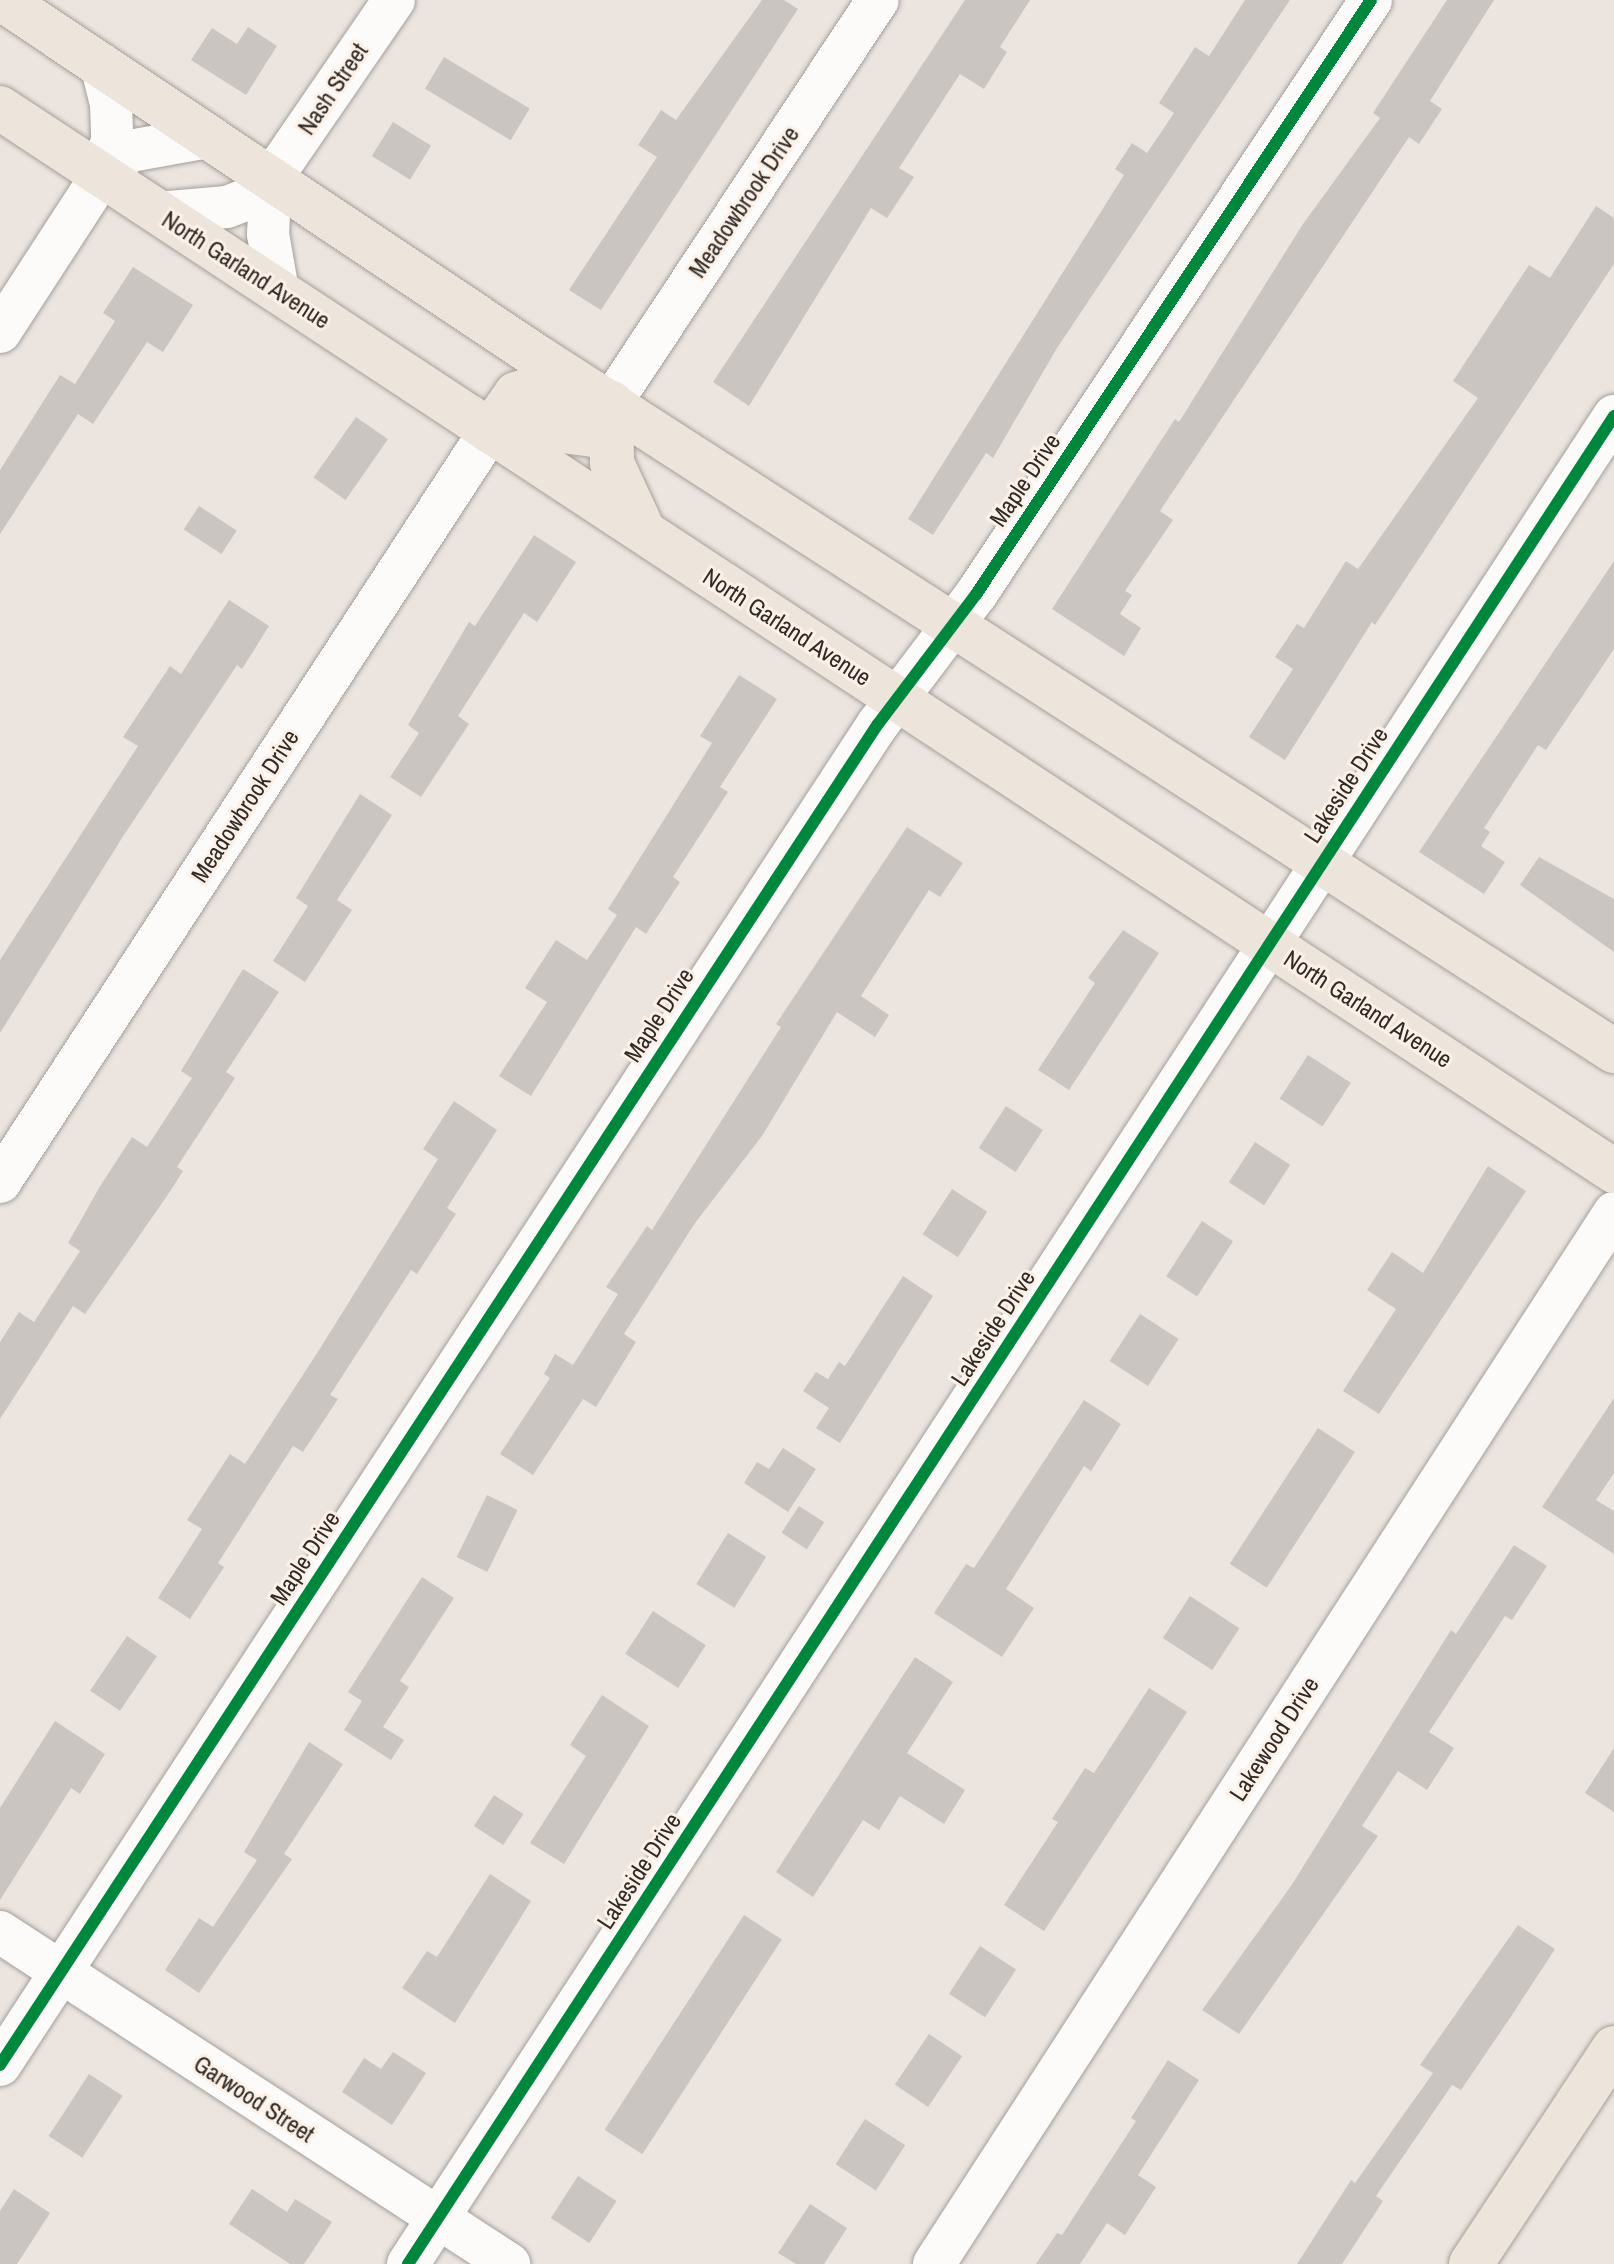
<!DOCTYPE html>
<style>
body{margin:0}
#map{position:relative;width:1614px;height:2264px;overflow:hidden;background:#ebe4df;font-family:"Archivo Narrow",sans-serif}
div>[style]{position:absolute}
.building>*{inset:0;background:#cbc5c1;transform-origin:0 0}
.roads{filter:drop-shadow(0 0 2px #a59f9b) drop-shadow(0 0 2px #a59f9b)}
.minor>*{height:42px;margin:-21px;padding:0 21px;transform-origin:21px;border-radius:21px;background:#fcfbfa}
.major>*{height:44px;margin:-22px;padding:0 22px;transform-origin:22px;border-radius:22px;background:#ede4dc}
.cycleway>*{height:12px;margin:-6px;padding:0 6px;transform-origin:6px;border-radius:6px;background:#00873e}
span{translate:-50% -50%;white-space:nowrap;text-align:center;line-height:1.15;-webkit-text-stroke:6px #fdf0e7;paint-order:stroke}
.street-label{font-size:24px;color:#2f2a27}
</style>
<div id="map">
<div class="building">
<div style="clip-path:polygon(762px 0,784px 0,798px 9px,601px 310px,569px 290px,657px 157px,638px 145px,661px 110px,676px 120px)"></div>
<div style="clip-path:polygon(965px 0,1030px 0,1000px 47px,1007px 52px,984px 89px,960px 74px,899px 168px,914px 177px,887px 218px,871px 208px,749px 406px,713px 382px)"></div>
<div style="clip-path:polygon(1245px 0,1290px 0,1057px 348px,993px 458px,986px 453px,933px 535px,908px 519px,1124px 175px,1115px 169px,1132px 143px,1147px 153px,1174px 113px,1159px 103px,1195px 47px,1209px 56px)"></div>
<div style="clip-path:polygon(1447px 0,1494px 0,1430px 101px,1442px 109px,1419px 144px,1409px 137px,1160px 511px,1173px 520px,1125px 591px,1132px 595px,1120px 614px,1141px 628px,1124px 656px,1052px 609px,1175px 419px,1179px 422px,1303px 224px,1380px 118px,1373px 113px)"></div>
<div style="clip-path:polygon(248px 27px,277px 46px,246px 95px,191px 60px,212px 28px,237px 44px)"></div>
<div style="left:444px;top:57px;width:100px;height:37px;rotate:31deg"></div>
<div style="left:393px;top:122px;width:45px;height:40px;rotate:32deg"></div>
<div style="clip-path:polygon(1596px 206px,1614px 218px,1614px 264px,1375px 625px,1372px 622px,1285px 760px,1249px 737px,1293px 669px,1275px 657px,1297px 624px,1304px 628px,1346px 561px,1358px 569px,1478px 398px,1453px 381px,1529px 265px,1550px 278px)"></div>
<div style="clip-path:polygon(133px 267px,193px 305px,163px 352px,147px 342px,93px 424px,78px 414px,0 534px,0 470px,60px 375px,75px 384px,115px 321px,103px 313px)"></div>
<div style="left:356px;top:417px;width:39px;height:74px;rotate:35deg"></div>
<div style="left:199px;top:506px;width:45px;height:28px;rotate:33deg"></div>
<div style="clip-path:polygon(534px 535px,576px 562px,537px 622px,524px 613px,458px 716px,469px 724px,421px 797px,390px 777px,419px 733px,408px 725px,469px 622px,475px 626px)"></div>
<div style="clip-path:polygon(1614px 561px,1614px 649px,1546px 750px,1538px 745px,1484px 828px,1490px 832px,1481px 846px,1505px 862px,1484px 894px,1419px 852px)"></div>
<div style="clip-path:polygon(229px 600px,269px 626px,242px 669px,237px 665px,122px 838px,0 1033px,0 960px,138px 746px,123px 737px,170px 666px,181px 674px)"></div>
<div style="clip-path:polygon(739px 675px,777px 699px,720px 787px,728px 792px,673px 877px,680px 882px,646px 934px,636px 927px,531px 1096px,499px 1076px,547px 1002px,525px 988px,556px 940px,587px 960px,617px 915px,608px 909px,712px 743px,700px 736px)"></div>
<div style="clip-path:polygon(360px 794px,392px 815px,337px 900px,352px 910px,305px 982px,273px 961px,308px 906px,296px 898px)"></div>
<div style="clip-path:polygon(907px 827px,963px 863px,940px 897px,929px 890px,861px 996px,889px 1015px,875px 1037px,837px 1012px,762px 1136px,695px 1223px,624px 1334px,636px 1342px,596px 1407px,583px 1399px,533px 1475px,500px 1454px,550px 1378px,544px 1374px,555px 1354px,573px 1365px,618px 1294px,606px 1287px,647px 1226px,652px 1230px,781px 1027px,776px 1024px)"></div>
<div style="clip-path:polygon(1539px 857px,1614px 899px,1614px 952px,1520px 885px)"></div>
<div style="clip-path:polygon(1123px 930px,1159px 953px,1069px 1090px,1038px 1070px,1095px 983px,1088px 978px)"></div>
<div style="clip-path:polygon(243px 969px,279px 992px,226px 1072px,235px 1078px,177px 1167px,183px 1171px,169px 1193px,85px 1314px,73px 1306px,0 1419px,0 1342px,19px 1312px,34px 1322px,80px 1251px,68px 1243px,99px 1188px,132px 1137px,147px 1147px,192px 1078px,181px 1071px)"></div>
<div style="left:1308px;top:1055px;width:51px;height:52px;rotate:33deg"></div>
<div style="clip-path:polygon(454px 1101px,497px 1130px,447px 1208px,456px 1214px,417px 1274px,411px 1270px,330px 1395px,338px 1399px,303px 1452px,293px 1446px,218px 1563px,224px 1567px,190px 1619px,158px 1598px,202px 1529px,187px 1520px,230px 1454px,245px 1464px,321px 1347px,438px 1159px,423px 1149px)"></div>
<div style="left:1006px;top:1106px;width:44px;height:50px;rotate:33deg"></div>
<div style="left:1255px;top:1142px;width:42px;height:48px;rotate:33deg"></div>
<div style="clip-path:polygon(1488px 1166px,1526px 1191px,1379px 1414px,1343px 1391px,1396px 1309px,1367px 1290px,1392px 1252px,1423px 1273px)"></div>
<div style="left:952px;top:1189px;width:42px;height:54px;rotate:33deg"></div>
<div style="left:1202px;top:1221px;width:37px;height:66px;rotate:33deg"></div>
<div style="clip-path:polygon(903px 1276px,933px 1296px,840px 1443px,816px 1428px,829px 1408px,803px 1391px,816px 1372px,828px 1379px,839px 1362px,845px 1366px)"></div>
<div style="left:1140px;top:1314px;width:46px;height:56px;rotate:33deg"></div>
<div style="clip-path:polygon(1614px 1398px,1614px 1473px,1596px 1500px,1614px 1511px,1614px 1554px,1542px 1507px)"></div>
<div style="clip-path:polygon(1084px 1400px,1121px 1424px,1091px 1471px,1084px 1466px,1006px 1589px,1034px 1608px,1002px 1657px,934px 1613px,966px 1564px,974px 1568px)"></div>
<div style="left:1318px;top:1428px;width:44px;height:162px;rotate:33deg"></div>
<div style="clip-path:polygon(783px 1448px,816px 1469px,788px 1512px,744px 1483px,757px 1462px,769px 1469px)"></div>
<div style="left:487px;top:1495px;width:34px;height:69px;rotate:26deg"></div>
<div style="left:799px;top:1506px;width:30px;height:32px;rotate:33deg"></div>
<div style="left:728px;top:1533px;width:45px;height:60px;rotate:32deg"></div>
<div style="clip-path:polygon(1514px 1545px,1547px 1566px,1512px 1620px,1505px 1616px,1429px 1732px,1454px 1748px,1427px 1790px,1398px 1771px,1362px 1826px,1378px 1836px,1239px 2034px,1202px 2010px,1291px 1886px,1451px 1630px,1456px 1634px)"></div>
<div style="clip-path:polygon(422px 1577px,454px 1598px,400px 1681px,409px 1687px,383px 1727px,404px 1740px,391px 1760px,344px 1730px,362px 1701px,348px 1692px)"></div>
<div style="left:1190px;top:1596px;width:59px;height:50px;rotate:33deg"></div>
<div style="left:653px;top:1611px;width:63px;height:51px;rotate:33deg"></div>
<div style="left:127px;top:1636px;width:36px;height:66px;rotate:34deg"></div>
<div style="clip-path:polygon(915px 1657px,953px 1682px,907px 1753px,965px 1790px,944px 1824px,900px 1796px,879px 1830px,863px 1820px,813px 1897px,776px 1872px)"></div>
<div style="clip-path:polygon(1149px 1688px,1187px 1712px,1044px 1931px,1004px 1905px,1058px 1822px,1052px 1819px,1085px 1768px,1094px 1773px)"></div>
<div style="clip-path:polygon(602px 1695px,649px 1726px,564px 1864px,530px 1843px,586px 1756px,570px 1745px)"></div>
<div style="clip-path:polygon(55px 1721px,105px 1754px,80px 1794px,71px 1788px,0 1900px,0 1808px)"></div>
<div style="clip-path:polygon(309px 1742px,343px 1764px,284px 1854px,292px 1859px,199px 1993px,165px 1970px,199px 1918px,213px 1927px,257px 1860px,244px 1852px)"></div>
<div style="clip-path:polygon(1614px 1748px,1614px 1812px,1585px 1793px)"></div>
<div style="left:494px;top:1795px;width:35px;height:37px;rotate:33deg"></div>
<div style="clip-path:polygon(490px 1874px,531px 1901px,455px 2023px,402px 1988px,427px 1951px,437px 1957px)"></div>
<div style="left:744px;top:1915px;width:45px;height:256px;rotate:33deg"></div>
<div style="clip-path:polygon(1518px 1925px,1555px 1949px,1510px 2018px,1461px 2090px,1452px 2085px,1376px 2196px,1383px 2201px,1342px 2264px,1297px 2264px,1351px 2180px,1355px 2183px,1433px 2073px,1420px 2065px)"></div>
<div style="left:980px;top:1946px;width:43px;height:57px;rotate:33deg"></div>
<div style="left:929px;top:2034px;width:40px;height:61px;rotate:34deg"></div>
<div style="clip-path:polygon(393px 2052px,426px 2073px,392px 2125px,342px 2092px,364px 2058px,381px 2069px)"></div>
<div style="clip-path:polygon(1168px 2060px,1199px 2080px,1138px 2175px,1156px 2187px,1125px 2235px,1107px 2223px,1080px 2264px,1036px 2264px,1057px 2233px,1062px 2235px,1136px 2121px,1131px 2118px)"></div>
<div style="left:89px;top:2074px;width:40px;height:74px;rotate:33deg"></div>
<div style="left:865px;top:2119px;width:48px;height:54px;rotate:33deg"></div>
<div style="left:578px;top:2176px;width:46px;height:50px;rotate:33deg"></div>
<div style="clip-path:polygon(14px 2189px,50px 2213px,17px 2264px,0 2264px,0 2211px)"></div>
<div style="clip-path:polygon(252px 2189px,287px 2212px,295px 2199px,332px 2222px,304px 2264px,290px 2264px,229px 2224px)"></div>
<div style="clip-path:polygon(810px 2204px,847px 2228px,824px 2264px,796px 2264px,778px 2253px)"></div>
</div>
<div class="roads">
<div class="minor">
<div style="left:101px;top:64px;width:41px;rotate:76deg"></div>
<div style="left:111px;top:104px;width:36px;rotate:88deg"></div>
<div style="left:112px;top:140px;width:36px;rotate:106deg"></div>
<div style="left:271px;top:179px;width:55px;rotate:93.1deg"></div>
<div style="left:268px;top:234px;width:58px;rotate:80deg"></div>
<div style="left:158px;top:213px;width:69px;rotate:-5deg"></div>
<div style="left:227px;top:207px;width:28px;rotate:-21deg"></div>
<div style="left:253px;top:197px;width:25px;rotate:-45deg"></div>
<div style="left:271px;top:179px;width:217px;rotate:-55.5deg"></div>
<div style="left:0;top:332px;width:187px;rotate:-57deg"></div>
<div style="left:102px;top:175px;width:37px;rotate:-41deg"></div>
<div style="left:130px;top:151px;width:79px;rotate:-10.2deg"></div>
<div style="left:611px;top:403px;width:483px;rotate:-56.5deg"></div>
<div style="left:0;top:1182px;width:897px;rotate:-56.88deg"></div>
<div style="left:0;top:1932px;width:608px;rotate:33.11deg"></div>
<div style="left:0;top:2065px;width:1603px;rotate:-56.79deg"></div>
<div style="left:878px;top:724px;width:164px;rotate:-52.9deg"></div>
<div style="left:977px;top:593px;width:712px;rotate:-56.4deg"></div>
<div style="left:408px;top:2264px;width:2207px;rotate:-56.87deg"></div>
<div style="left:934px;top:2264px;width:1252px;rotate:-57.1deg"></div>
</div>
<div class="major">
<div style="left:3px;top:0;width:645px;rotate:33.74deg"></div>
<div style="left:539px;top:358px;width:1279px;rotate:32.81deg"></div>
<div style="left:0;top:108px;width:1933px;rotate:33.37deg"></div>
<div style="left:611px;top:403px;width:60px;rotate:89deg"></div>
<div style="left:612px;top:463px;width:74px;rotate:65.2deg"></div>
<div style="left:490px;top:431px;width:45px;rotate:-54.9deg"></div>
<div style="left:516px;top:394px;width:16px;rotate:-18deg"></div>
<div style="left:531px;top:389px;width:19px;rotate:-3deg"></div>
<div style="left:550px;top:388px;width:42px;rotate:22.3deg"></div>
<div style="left:490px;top:431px;width:33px;rotate:-9deg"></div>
<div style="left:523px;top:426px;width:71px;rotate:7.3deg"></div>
<div style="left:593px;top:435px;width:37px;rotate:-61deg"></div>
<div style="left:1471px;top:2264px;width:259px;rotate:-56.5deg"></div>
</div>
</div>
<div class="cycleway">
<div style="left:0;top:2065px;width:1603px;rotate:-56.79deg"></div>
<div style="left:878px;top:724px;width:164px;rotate:-52.9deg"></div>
<div style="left:977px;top:593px;width:712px;rotate:-56.4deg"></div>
<div style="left:408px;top:2264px;width:2207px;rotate:-56.87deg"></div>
</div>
<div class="street-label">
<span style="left:333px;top:89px;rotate:-56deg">Nash Street</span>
<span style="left:744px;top:202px;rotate:-56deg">Meadowbrook Drive</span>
<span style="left:246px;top:270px;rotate:33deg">North Garland Avenue</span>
<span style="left:1025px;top:480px;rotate:-56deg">Maple Drive</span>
<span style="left:787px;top:627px;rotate:33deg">North Garland Avenue</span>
<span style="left:1346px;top:785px;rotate:-57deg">Lakeside Drive</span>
<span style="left:245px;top:806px;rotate:-57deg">Meadowbrook Drive</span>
<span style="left:1368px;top:1009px;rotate:33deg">North Garland Avenue</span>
<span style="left:659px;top:1015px;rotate:-57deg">Maple Drive</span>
<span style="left:993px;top:1328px;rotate:-57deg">Lakeside Drive</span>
<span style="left:305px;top:1558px;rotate:-57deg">Maple Drive</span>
<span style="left:1274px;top:1739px;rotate:-57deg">Lakewood Drive</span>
<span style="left:639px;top:1871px;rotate:-57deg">Lakeside Drive</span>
<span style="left:254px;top:2099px;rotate:33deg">Garwood Street</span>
</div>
</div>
